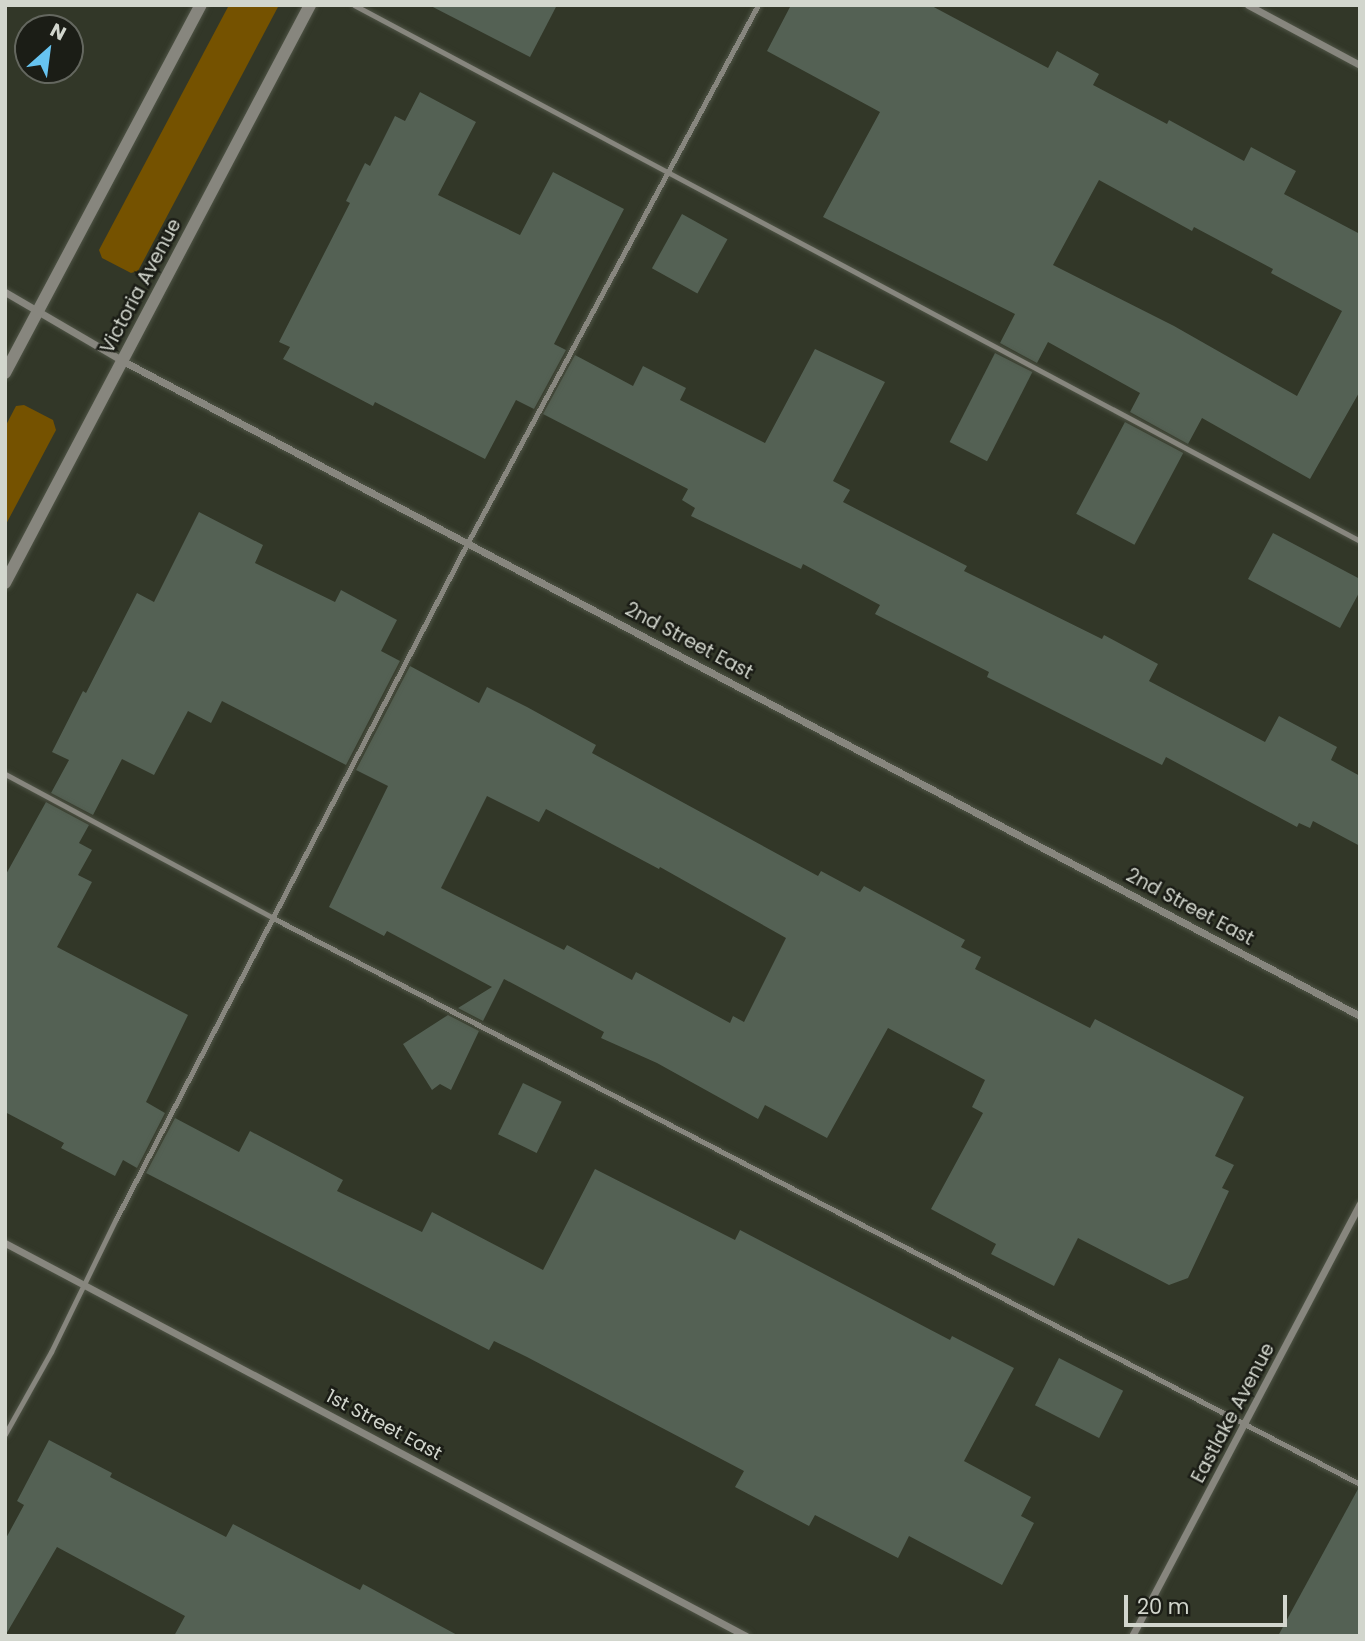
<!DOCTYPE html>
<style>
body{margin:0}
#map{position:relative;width:1365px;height:1641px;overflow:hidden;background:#323728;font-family:Poppins,sans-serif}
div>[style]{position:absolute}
.green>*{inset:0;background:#755200}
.building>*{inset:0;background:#546154;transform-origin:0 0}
.roads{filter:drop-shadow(0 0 2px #4f5446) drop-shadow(0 0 2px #4f5446)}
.service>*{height:5px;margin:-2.5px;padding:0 2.5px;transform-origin:2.5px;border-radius:2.5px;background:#87867e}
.minor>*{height:7px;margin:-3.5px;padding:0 3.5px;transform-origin:3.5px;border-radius:3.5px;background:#87867e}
.tertiary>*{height:12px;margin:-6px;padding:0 6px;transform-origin:6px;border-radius:6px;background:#87867e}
span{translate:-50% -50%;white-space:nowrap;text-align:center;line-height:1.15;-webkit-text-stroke:5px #1b1d16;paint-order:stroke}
.street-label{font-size:19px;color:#d2d6cd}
.frame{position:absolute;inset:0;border:7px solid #d2d6cd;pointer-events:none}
.north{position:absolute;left:14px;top:14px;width:70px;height:70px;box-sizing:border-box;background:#1b1d16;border:2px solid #64675f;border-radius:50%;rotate:28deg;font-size:19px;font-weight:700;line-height:28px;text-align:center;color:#d2d6cd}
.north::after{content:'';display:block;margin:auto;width:24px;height:32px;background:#67c4f0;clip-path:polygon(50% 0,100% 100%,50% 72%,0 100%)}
.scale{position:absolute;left:1124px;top:1595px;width:163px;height:32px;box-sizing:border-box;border:4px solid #d2d6cd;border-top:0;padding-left:9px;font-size:21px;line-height:24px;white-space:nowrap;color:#d2d6cd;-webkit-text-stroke:5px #1b1d16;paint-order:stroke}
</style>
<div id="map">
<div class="green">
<div style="clip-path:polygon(229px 5px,279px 5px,138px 271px,131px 273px,102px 258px,99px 250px)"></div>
<div style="clip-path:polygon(24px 405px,53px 420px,56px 430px,5px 526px,5px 427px,16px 406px)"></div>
</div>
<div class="building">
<div style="clip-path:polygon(429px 5px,557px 5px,530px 57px)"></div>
<div style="clip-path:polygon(evenodd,791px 5px,930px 5px,1048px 68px,1057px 51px,1099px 74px,1093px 85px,1167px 124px,1169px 120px,1244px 161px,1251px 147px,1296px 171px,1284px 194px,1360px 234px,1360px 391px,1310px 479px,1202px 418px,1188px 444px,1130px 412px,1140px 393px,1048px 342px,1037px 363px,1000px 343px,1015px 314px,823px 217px,880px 112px,767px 51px,791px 5px,1099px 180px,1192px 231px,1194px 227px,1273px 269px,1271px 273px,1342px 311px,1297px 396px,1174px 326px,1053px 265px,1099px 180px)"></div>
<div style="clip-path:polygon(420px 92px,476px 122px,438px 195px,520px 235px,553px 172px,624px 209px,554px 344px,566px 350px,534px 409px,516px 400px,485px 459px,375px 402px,373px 406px,283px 359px,290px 347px,279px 342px,350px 203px,346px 201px,365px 163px,370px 166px,395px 116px,405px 121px)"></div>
<div style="left:682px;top:214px;width:52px;height:62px;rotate:29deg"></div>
<div style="clip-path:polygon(815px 349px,885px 382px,833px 481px,850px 490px,843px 502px,967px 566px,964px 571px,1102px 639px,1104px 635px,1158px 664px,1149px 681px,1265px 742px,1279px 716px,1337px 747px,1331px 760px,1360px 776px,1360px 846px,1313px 821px,1310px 828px,1299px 823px,1297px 827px,1166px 757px,1162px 765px,987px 677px,989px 672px,875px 614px,880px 605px,803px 564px,801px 569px,691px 516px,695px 508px,682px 500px,688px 489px,543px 414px,575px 355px,633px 386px,643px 366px,686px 388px,680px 400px,765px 443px)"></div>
<div style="left:995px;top:353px;width:42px;height:100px;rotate:27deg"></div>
<div style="left:1125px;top:422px;width:66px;height:104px;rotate:28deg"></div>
<div style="clip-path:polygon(199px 512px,263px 545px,255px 563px,335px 602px,341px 590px,397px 620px,381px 651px,400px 661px,346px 765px,222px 701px,211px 723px,188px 711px,154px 775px,122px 759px,93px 815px,51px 793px,69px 760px,52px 752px,83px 691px,86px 693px,137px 593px,154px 602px)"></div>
<div style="clip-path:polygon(1273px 533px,1360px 579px,1360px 591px,1340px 628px,1248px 579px)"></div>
<div style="clip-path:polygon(evenodd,410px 666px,479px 703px,487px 687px,527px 707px,596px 745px,592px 753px,818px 876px,821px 871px,860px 892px,864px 886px,965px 940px,961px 947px,981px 957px,975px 969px,1090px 1028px,1095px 1019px,1244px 1097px,1215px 1156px,1234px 1165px,1222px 1188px,1229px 1191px,1188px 1278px,1169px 1285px,1078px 1238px,1054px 1286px,991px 1254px,996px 1244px,931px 1209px,983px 1113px,972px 1107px,985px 1080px,888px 1028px,827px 1138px,765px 1105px,758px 1119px,657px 1063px,601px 1038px,604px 1032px,504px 979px,483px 1021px,458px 1008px,492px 987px,387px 931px,384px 936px,329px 907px,388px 786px,356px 770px,410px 666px,487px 796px,539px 822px,546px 809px,659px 869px,660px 867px,786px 938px,744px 1022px,733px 1016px,730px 1023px,636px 972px,632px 980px,567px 945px,564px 950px,441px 888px,487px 796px)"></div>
<div style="clip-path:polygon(46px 802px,89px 825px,79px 843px,92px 850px,78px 875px,92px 882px,57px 947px,188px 1015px,146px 1102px,165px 1113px,137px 1168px,123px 1160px,115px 1176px,61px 1148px,64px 1143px,5px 1112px,5px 876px)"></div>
<div style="clip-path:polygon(448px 1015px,479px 1031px,451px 1090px,440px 1084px,432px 1090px,403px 1044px)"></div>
<div style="left:523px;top:1083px;width:43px;height:57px;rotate:26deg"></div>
<div style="clip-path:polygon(175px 1118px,239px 1152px,250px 1131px,343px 1180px,337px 1191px,422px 1232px,432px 1212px,543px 1270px,595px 1169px,735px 1240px,740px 1230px,950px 1340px,952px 1336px,1014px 1368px,964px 1461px,1031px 1497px,1021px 1516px,1034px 1523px,1002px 1585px,909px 1536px,898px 1558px,815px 1515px,809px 1526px,735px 1487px,744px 1471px,527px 1357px,494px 1341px,489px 1350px,146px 1173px)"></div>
<div style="left:1059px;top:1358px;width:72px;height:53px;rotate:27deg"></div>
<div style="clip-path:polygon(49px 1440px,112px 1473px,110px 1477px,226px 1537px,233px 1524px,360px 1590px,363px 1584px,459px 1636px,174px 1636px,185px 1616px,57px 1547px,5px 1636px,5px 1540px,24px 1505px,17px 1501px)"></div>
<div style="clip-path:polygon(1358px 1489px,1360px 1636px,1278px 1636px)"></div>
</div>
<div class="roads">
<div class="service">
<div style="left:354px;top:5px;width:1140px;rotate:28.05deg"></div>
<div style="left:5px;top:774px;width:304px;rotate:28.2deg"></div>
<div style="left:273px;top:918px;width:1226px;rotate:27.51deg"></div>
<div style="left:5px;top:1434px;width:94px;rotate:-60.7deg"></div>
<div style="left:51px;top:1352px;width:148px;rotate:-64deg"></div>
<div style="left:116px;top:1219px;width:763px;rotate:-62.53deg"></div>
<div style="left:468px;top:542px;width:610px;rotate:-61.63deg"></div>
</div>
<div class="minor">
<div style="left:1248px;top:5px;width:127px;rotate:28.2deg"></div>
<div style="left:5px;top:292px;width:137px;rotate:30.3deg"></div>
<div style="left:123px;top:361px;width:1400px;rotate:27.9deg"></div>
<div style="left:5px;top:1243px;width:839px;rotate:27.94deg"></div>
<div style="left:1132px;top:1636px;width:488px;rotate:-62.2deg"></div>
</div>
<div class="tertiary">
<div style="left:5px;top:373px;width:417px;rotate:-62deg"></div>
<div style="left:5px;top:583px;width:654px;rotate:-62.18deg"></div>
</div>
</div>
<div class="street-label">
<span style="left:141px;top:286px;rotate:-62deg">Victoria Avenue</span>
<span style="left:689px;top:641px;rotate:28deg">2nd Street East</span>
<span style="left:1190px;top:907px;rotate:28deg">2nd Street East</span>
<span style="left:1233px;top:1413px;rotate:-62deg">Eastlake Avenue</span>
<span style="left:384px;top:1425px;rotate:28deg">1st Street East</span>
</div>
<div class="frame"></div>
<div class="north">N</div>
<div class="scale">20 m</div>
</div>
